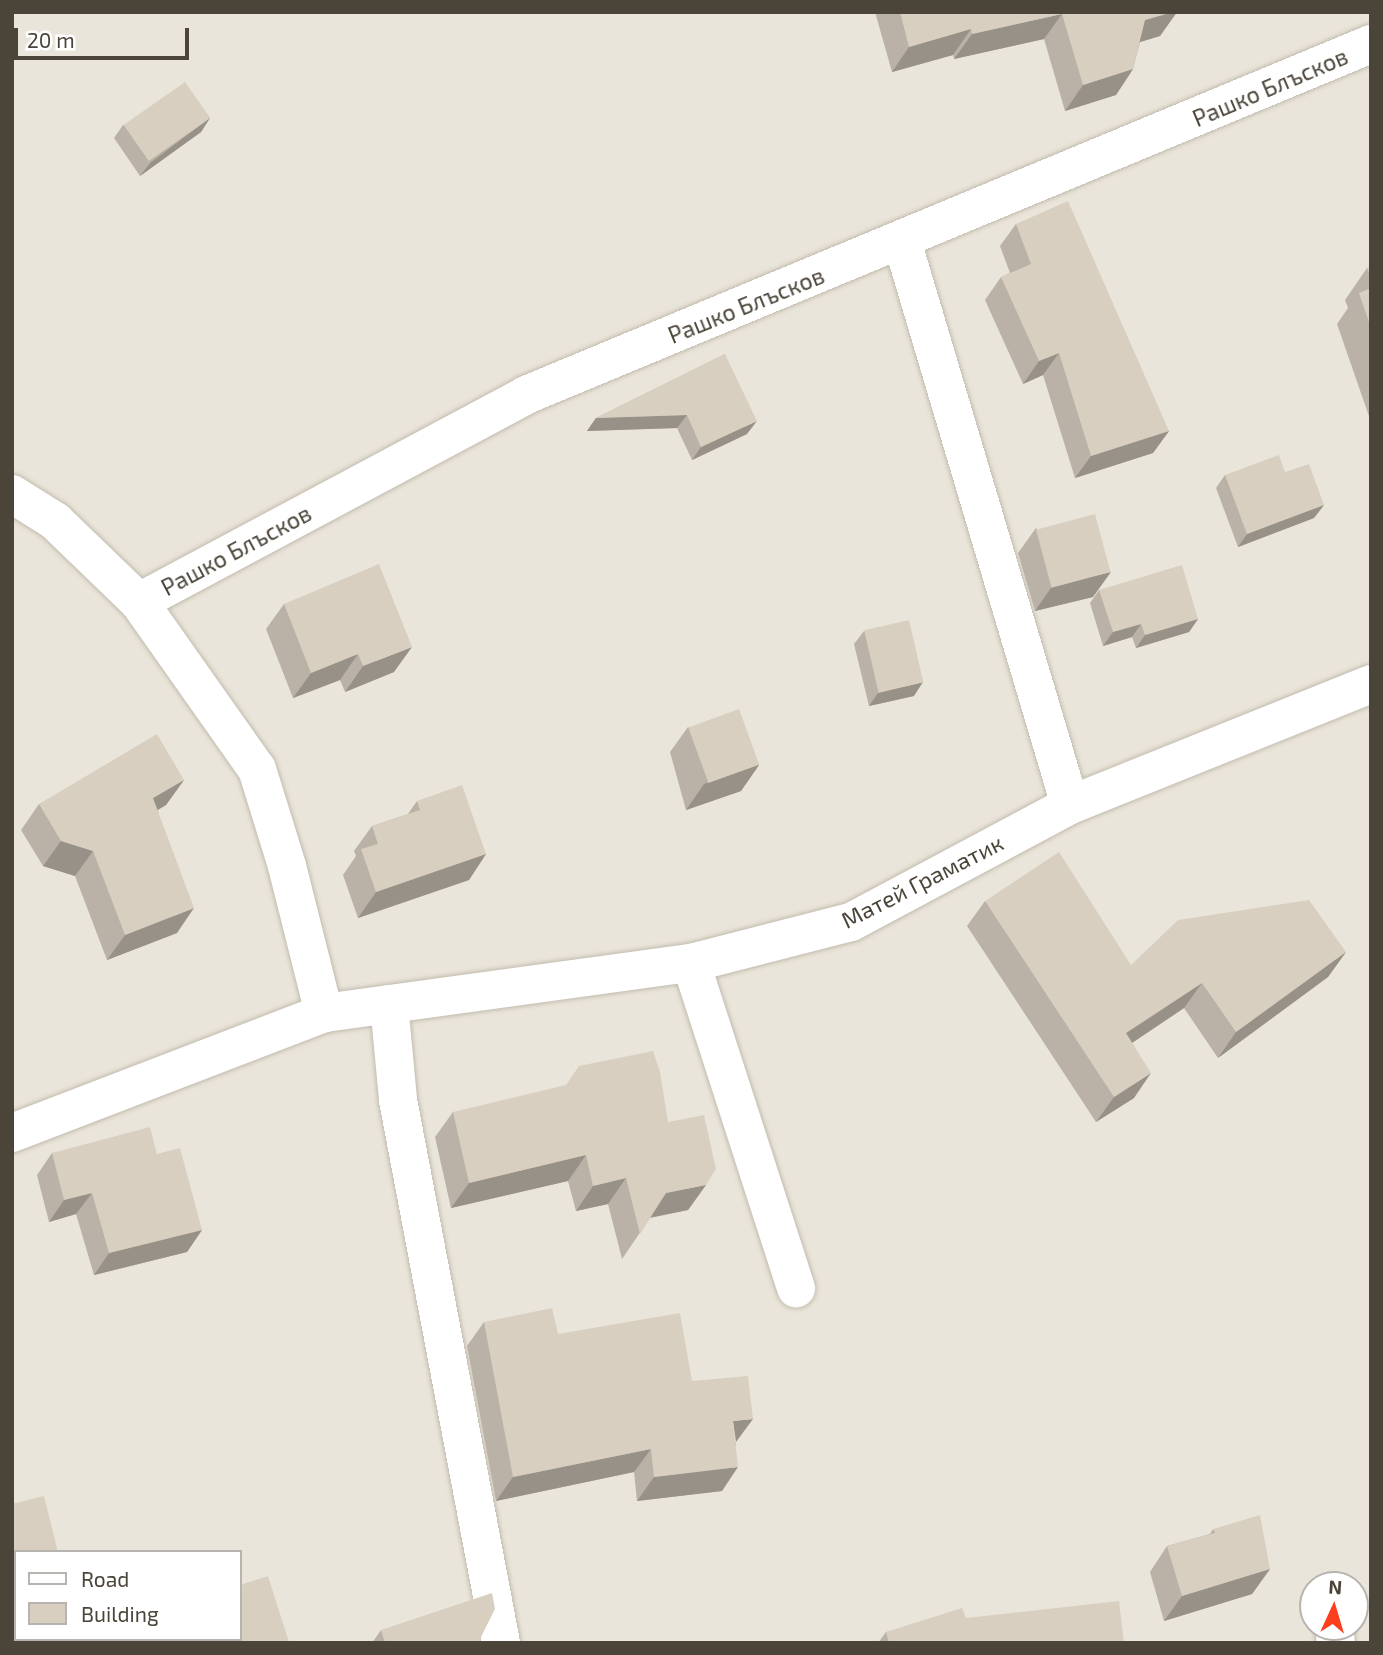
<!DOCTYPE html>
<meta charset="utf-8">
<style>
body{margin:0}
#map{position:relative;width:1383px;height:1655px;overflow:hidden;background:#f6f3ec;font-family:"Exo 2",sans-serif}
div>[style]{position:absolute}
.residential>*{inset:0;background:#eae5da}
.roads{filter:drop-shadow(0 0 2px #c2bbae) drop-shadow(0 0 2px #c2bbae)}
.minor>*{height:38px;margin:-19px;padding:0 19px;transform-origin:19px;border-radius:19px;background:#fff}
.wall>*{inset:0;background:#bab2a6}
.shaded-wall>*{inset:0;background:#979187;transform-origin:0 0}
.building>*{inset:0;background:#d8cfc1;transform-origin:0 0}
span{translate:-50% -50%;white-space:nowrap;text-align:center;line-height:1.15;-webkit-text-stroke:6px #fff;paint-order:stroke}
.street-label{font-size:23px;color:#4b4439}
.frame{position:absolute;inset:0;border:14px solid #4b4439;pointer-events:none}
.legend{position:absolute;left:14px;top:1550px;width:228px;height:91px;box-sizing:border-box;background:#fff;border:2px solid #b7b4b0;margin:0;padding:9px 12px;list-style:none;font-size:21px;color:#4b4439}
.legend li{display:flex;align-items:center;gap:14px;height:35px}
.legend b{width:35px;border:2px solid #b7b4b0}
.north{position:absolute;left:1299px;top:1571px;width:70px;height:70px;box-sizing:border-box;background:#fff;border:2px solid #b7b4b0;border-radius:50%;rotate:4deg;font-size:19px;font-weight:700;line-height:28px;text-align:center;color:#4b4439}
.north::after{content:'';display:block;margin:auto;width:24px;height:32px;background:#fc3f1d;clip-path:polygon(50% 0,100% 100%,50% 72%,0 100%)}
.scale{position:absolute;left:14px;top:28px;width:175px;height:32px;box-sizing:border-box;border:4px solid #4b4439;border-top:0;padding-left:9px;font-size:21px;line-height:24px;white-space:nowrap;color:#4b4439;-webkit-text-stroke:5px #fff;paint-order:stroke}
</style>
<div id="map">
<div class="residential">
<div style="clip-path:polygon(evenodd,12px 12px,1371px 12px,1371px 1643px,12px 1643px,12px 12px,16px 1552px,240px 1552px,240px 1639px,16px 1639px,16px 1552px,12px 12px,1313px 1585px,1355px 1585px,1355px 1627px,1313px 1627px,1313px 1585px)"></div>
</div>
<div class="roads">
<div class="minor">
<div style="left:902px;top:241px;width:588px;rotate:73.41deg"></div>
<div style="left:12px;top:494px;width:51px;rotate:32.1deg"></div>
<div style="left:55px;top:521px;width:117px;rotate:44deg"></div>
<div style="left:139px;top:602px;width:204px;rotate:54.8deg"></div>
<div style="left:257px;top:769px;width:102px;rotate:72.8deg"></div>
<div style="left:287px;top:866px;width:152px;rotate:75.9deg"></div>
<div style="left:139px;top:602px;width:439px;rotate:-28.1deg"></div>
<div style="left:526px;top:395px;width:915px;rotate:-22.56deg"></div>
<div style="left:691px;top:963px;width:342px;rotate:72.1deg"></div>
<div style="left:389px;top:1004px;width:96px;rotate:84.6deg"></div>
<div style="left:398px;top:1100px;width:553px;rotate:79.26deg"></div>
<div style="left:12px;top:1133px;width:334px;rotate:-21deg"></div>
<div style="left:324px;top:1013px;width:370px;rotate:-7.8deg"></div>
<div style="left:691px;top:963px;width:165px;rotate:-14.4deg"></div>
<div style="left:851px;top:922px;width:248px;rotate:-28.1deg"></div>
<div style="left:1070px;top:805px;width:324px;rotate:-21.9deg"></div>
<div style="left:1334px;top:1627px;width:16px;rotate:83deg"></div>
</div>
</div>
<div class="wall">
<div style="clip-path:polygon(875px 12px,1177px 12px,1160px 36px,1140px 42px,1133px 69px,1116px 95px,1065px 111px,1044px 39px,954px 59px,953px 55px,892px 72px)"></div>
<div style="clip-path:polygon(210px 118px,201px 132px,140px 176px,114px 138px,123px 125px)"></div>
<div style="clip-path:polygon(1016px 224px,1169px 431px,1153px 453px,1075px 478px,1043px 375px,1023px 384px,985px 300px,1001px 277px,1010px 273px,1000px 246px)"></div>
<div style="clip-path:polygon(1371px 267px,1371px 422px,1337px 324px,1348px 308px,1345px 300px,1367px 268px)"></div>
<div style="clip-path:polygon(725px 354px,747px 434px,692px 460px,677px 428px,587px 431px,596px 418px)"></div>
<div style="clip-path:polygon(1285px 472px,1324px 505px,1314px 518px,1238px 547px,1216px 488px,1225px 475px)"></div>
<div style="clip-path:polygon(1036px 528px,1093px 597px,1035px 611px,1018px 553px)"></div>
<div style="clip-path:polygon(1099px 590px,1198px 619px,1189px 632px,1136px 648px,1132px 637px,1103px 646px,1090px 603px)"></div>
<div style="clip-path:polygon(284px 604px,394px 672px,345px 692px,340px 680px,293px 698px,266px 629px)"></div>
<div style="clip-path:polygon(864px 631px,914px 696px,869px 706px,854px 644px)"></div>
<div style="clip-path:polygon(688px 727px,759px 765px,741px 791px,686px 810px,670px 752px)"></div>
<div style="clip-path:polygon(184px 780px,166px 805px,158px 810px,177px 933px,107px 960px,75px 876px,43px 866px,21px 830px,39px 804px)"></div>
<div style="clip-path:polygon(417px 801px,486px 854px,469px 880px,358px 918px,343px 875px,356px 856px,354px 851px,372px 826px,408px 814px)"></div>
<div style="clip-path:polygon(985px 901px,1131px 965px,1346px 952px,1328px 977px,1218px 1058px,1184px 1008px,1132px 1043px,1134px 1098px,1096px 1122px,967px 926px)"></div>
<div style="clip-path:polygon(453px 1112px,668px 1122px,706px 1185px,688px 1210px,650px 1218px,622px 1259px,608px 1204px,576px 1211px,568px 1181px,451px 1208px,435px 1137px)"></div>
<div style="clip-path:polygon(52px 1153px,157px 1154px,202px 1230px,187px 1252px,94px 1275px,76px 1214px,49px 1222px,37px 1175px)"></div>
<div style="clip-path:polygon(484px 1322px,558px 1334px,692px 1381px,736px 1443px,722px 1491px,637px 1501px,634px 1472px,496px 1501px,467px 1346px)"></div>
<div style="clip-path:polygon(1213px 1529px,1270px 1569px,1252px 1594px,1164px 1621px,1150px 1572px,1167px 1546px,1210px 1534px)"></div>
<div style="clip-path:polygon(966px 1618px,1124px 1643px,878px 1643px,886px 1632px)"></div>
<div style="clip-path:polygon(381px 1630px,478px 1643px,372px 1643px)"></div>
<div style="clip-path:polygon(153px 1639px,240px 1639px,289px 1642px,288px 1643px,155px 1643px)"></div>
</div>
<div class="shaded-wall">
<div style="clip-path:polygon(1173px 12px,1177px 12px,1160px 36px,1127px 46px,1145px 20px)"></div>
<div style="clip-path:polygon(1062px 14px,1044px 39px,954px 59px,972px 34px)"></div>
<div style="clip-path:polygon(971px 29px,953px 55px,892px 72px,909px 47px)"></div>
<div style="clip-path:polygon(1133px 69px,1116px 95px,1065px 111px,1083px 85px)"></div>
<div style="clip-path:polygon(210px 118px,201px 132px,140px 176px,150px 163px)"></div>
<div style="clip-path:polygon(1059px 353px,1043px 375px,1023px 384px,1039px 361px)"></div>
<div style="clip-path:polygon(687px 415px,677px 428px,587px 431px,596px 418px)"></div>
<div style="clip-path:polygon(757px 421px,747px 434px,692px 460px,701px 447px)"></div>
<div style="clip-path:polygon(1169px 431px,1153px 453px,1075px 478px,1091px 456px)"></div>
<div style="clip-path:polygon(1324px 505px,1314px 518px,1238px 547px,1247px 534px)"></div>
<div style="clip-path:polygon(1111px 572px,1093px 597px,1035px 611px,1053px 585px)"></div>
<div style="clip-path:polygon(1198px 619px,1189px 632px,1136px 648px,1145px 635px)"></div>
<div style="clip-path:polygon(1141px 624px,1132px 637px,1103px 646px,1113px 632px)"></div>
<div style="clip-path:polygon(412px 647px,394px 672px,345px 692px,363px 666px)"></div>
<div style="clip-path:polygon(358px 654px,340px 680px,293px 698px,311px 673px)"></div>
<div style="clip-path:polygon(923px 682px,914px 696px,869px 706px,878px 693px)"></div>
<div style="clip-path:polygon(759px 765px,741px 791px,686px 810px,704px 784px)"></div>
<div style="clip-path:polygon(184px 780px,166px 805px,135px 823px,153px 798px)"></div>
<div style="clip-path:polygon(61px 841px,93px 851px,75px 876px,43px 866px)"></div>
<div style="clip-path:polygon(486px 854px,469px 880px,358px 918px,376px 892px)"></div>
<div style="clip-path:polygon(194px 908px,177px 933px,107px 960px,125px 935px)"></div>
<div style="clip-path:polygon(1346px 952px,1328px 977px,1218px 1058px,1236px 1032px)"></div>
<div style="clip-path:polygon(1202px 983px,1184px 1008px,1108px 1059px,1126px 1033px)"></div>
<div style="clip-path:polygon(1151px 1073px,1134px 1098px,1096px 1122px,1114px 1097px)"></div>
<div style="clip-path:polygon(586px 1155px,568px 1181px,451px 1208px,469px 1183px)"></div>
<div style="clip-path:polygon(626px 1178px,608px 1204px,576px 1211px,593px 1186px)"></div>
<div style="clip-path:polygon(706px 1185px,688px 1210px,648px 1218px,666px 1193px)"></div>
<div style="clip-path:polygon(92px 1193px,76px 1214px,49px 1222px,64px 1200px)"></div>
<div style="clip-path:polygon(202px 1230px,187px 1252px,94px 1275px,109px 1253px)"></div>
<div style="clip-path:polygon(753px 1419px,736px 1442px,733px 1421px)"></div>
<div style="clip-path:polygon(651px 1449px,634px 1472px,496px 1501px,513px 1477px)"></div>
<div style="clip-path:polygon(738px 1467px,722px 1491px,637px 1501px,654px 1477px)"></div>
<div style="clip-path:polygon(1270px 1569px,1252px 1594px,1164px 1621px,1182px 1596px)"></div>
<div style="left:16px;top:1579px;width:21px;height:4px;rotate:90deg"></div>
</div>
<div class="building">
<div style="clip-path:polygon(900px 12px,1173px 12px,1145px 20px,1133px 69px,1083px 85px,1062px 14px,972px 34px,971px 29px,909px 47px)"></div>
<div style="left:185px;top:82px;width:44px;height:75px;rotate:55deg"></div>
<div style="clip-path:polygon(1068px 201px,1169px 431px,1091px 456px,1059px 353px,1039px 361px,1001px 277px,1031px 264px,1016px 224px)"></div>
<div style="clip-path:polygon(1371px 267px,1371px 279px,1367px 268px)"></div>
<div style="clip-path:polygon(1371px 288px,1371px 328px,1359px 293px)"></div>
<div style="clip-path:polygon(725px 354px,757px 421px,701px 447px,687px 415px,596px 418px)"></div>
<div style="clip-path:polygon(1279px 455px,1285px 472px,1309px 464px,1324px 505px,1247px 534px,1225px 475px)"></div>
<div style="left:1095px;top:514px;width:60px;height:61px;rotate:75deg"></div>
<div style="clip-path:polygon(379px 564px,412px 647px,363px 666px,358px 654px,311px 673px,284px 604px)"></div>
<div style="clip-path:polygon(1182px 565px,1198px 619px,1145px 635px,1141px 624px,1113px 632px,1099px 590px)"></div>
<div style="left:909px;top:620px;width:64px;height:46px;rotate:77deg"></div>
<div style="left:739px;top:709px;width:59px;height:54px;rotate:70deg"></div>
<div style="clip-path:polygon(157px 734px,184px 780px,153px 798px,194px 908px,125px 935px,93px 851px,61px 841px,39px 804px)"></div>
<div style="clip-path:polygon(462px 785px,486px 854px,376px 892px,361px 849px,378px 844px,372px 826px,420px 810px,417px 801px)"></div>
<div style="clip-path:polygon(1059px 852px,1131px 965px,1178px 920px,1309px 900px,1346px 952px,1236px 1032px,1202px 983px,1126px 1033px,1151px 1073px,1114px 1097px,985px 901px)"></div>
<div style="clip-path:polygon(653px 1051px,660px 1072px,668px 1122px,704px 1115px,716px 1169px,706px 1185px,666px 1193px,640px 1234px,626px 1178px,593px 1186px,586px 1155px,469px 1183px,453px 1112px,566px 1085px,579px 1066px)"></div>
<div style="clip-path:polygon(150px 1127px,157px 1154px,180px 1148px,202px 1230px,109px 1253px,92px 1193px,64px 1200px,52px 1153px)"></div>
<div style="clip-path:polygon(552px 1308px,558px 1334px,680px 1313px,692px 1381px,748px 1376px,753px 1419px,733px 1421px,738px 1467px,654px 1477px,651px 1449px,513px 1477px,484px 1322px)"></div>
<div style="clip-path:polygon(44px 1496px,58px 1552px,16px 1552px,16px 1579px,12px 1580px,12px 1504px)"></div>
<div style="clip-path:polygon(1260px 1515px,1270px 1569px,1182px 1596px,1167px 1546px,1215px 1533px,1213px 1529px)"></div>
<div style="clip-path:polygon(268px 1576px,289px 1642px,285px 1643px,181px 1643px,180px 1639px,240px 1639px,240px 1585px)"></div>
<div style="clip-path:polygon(492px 1593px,495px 1609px,478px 1643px,385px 1643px,381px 1630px)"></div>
<div style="clip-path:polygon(1119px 1601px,1124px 1643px,889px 1643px,886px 1632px,962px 1608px,966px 1618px)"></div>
</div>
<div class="street-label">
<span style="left:1270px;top:87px;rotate:-23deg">Рашко Блъсков</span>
<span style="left:746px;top:305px;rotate:-22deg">Рашко Блъсков</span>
<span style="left:236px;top:550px;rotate:-28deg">Рашко Блъсков</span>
<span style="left:922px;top:881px;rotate:-27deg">Матей Граматик</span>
</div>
<div class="frame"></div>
<ul class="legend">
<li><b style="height:9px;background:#fff"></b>Road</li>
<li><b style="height:19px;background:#d8cfc1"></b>Building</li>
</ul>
<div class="north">N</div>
<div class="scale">20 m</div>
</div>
